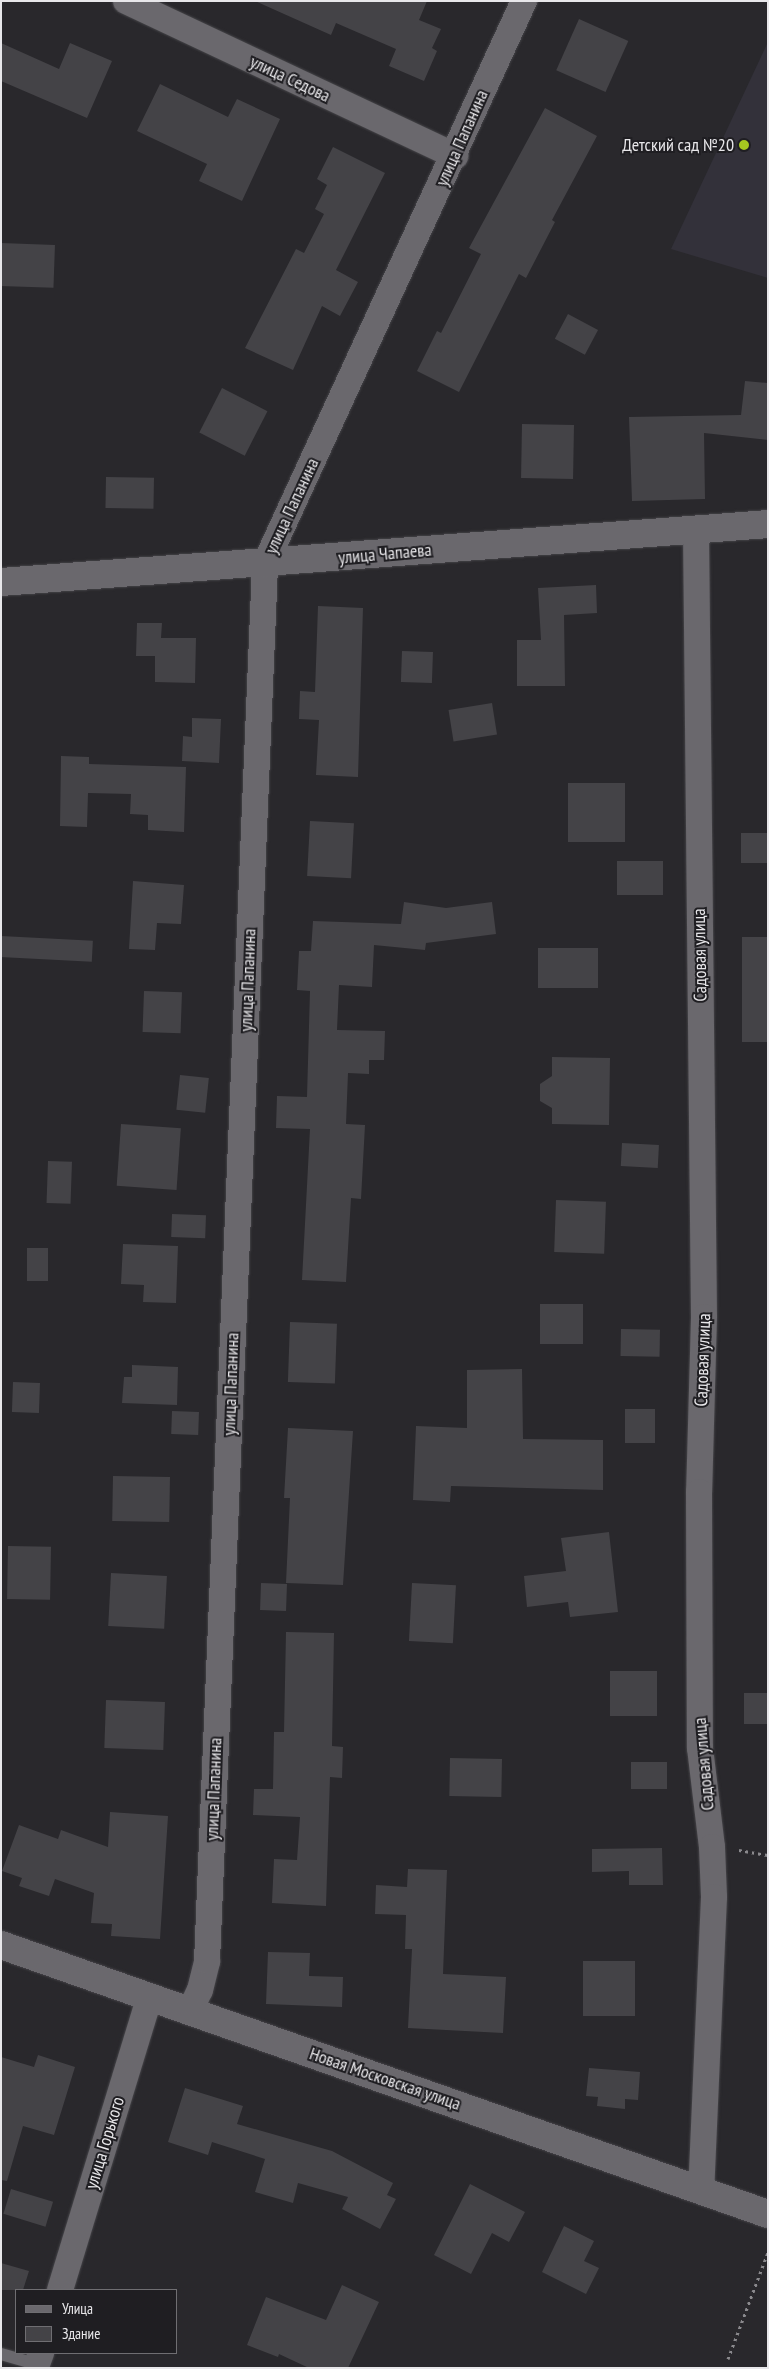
<!DOCTYPE html>
<meta charset="utf-8">
<style>
body{margin:0}
#map{position:relative;width:769px;height:2369px;overflow:hidden;background:#29282c;font-family:"PT Sans Narrow",sans-serif}
div>[style]{position:absolute}
.built>*{inset:0;background:#33313a}
.building>*{inset:0;background:#444347;transform-origin:0 0}
.path>*{height:3px;margin-top:-1.5px;transform-origin:0;background:repeating-linear-gradient(90deg,#8a898d 0 2.5px,transparent 0 6.5px)}
.roads{filter:drop-shadow(0 0 1px #454448) drop-shadow(0 0 1px #454448)}
.service>*{height:12px;margin:-6px;padding:0 6px;transform-origin:6px;border-radius:6px;background:#6a686d}
.minor>*{height:26px;margin:-13px;padding:0 13px;transform-origin:13px;border-radius:13px;background:#6a686d}
.tertiary>*{height:28px;margin:-14px;padding:0 14px;transform-origin:14px;border-radius:14px;background:#6a686d}
.dots>*{width:14px;height:14px;translate:-50% -50%;box-sizing:border-box;border:2px solid #1f1e22;border-radius:50%}
span{translate:-50% -50%;white-space:nowrap;text-align:center;line-height:1.15;-webkit-text-stroke:4px #1f1e22;paint-order:stroke}
.street-label{font-size:18px;color:#e8e7ea}
.poi-label{font-size:18px;color:#e8e7ea}
.right{translate:-100% -50%;text-align:right}
.frame{position:absolute;inset:0;border:2px solid #e8e7ea;pointer-events:none}
.legend{position:absolute;left:15px;top:2289px;width:162px;height:65px;box-sizing:border-box;background:#1f1e22;border:1px solid #6f6e72;margin:0;padding:6px 9px;list-style:none;font-size:15px;color:#e8e7ea}
.legend li{display:flex;align-items:center;gap:10px;height:25px}
.legend b{width:25px;border:1px solid #6f6e72}
</style>
<div id="map">
<div class="built">
<div style="clip-path:polygon(768px 42px,768px 278px,671px 249px)"></div>
</div>
<div class="building">
<div style="clip-path:polygon(255px 1px,427px 1px,419px 20px,441px 29px,432px 48px,437px 51px,424px 81px,389px 66px,396px 49px,336px 23px,331px 35px)"></div>
<div style="left:579px;top:19px;width:54px;height:56px;rotate:24deg"></div>
<div style="clip-path:polygon(1px 43px,59px 69px,70px 43px,112px 61px,87px 118px,1px 81px)"></div>
<div style="clip-path:polygon(160px 84px,228px 117px,237px 99px,280px 119px,242px 201px,199px 181px,207px 164px,137px 131px)"></div>
<div style="clip-path:polygon(545px 108px,597px 136px,552px 220px,555px 222px,526px 278px,519px 274px,459px 392px,417px 371px,437px 331px,441px 333px,481px 254px,469px 248px)"></div>
<div style="clip-path:polygon(333px 147px,385px 173px,336px 270px,358px 282px,340px 316px,322px 306px,293px 370px,245px 348px,296px 249px,304px 253px,324px 214px,315px 209px,327px 185px,317px 179px)"></div>
<div style="left:1px;top:243px;width:54px;height:43px;rotate:2deg"></div>
<div style="left:568px;top:314px;width:34px;height:28px;rotate:28deg"></div>
<div style="clip-path:polygon(745px 381px,768px 383px,768px 440px,704px 433px,705px 499px,632px 501px,629px 417px,741px 415px)"></div>
<div style="left:222px;top:388px;width:51px;height:50px;rotate:27deg"></div>
<div style="left:522px;top:424px;width:52px;height:54px;rotate:1deg"></div>
<div style="left:106px;top:477px;width:48px;height:31px;rotate:1deg"></div>
<div style="clip-path:polygon(596px 585px,597px 613px,564px 615px,565px 686px,517px 686px,517px 640px,541px 640px,538px 588px)"></div>
<div style="clip-path:polygon(318px 606px,363px 608px,358px 777px,316px 775px,319px 720px,299px 719px,300px 691px,315px 692px)"></div>
<div style="clip-path:polygon(137px 623px,162px 623px,161px 638px,196px 638px,195px 683px,155px 682px,155px 656px,136px 656px)"></div>
<div style="left:402px;top:651px;width:31px;height:31px;rotate:2deg"></div>
<div style="left:492px;top:703px;width:32px;height:44px;rotate:81deg"></div>
<div style="clip-path:polygon(192px 718px,221px 719px,219px 763px,182px 761px,183px 736px,192px 737px)"></div>
<div style="clip-path:polygon(61px 756px,89px 757px,89px 764px,186px 767px,184px 832px,148px 830px,148px 815px,130px 814px,131px 794px,88px 793px,87px 827px,60px 826px)"></div>
<div style="left:568px;top:783px;width:57px;height:59px"></div>
<div style="left:310px;top:821px;width:44px;height:55px;rotate:3deg"></div>
<div style="left:768px;top:833px;width:30px;height:27px;rotate:90deg"></div>
<div style="left:663px;top:861px;width:34px;height:46px;rotate:90deg"></div>
<div style="clip-path:polygon(133px 881px,184px 885px,181px 924px,157px 923px,155px 950px,129px 949px)"></div>
<div style="clip-path:polygon(404px 902px,446px 908px,492px 902px,496px 934px,426px 943px,425px 950px,374px 945px,372px 987px,339px 985px,337px 1030px,385px 1031px,384px 1060px,369px 1060px,369px 1074px,348px 1073px,346px 1124px,365px 1125px,361px 1199px,351px 1198px,346px 1282px,302px 1280px,310px 1129px,276px 1128px,277px 1096px,307px 1097px,310px 991px,297px 990px,299px 951px,311px 951px,313px 921px,401px 924px)"></div>
<div style="left:1px;top:936px;width:92px;height:21px;rotate:3deg"></div>
<div style="left:768px;top:937px;width:105px;height:26px;rotate:90deg"></div>
<div style="left:538px;top:948px;width:60px;height:40px"></div>
<div style="left:144px;top:991px;width:38px;height:41px;rotate:2deg"></div>
<div style="clip-path:polygon(552px 1057px,610px 1058px,609px 1125px,552px 1124px,552px 1108px,540px 1101px,540px 1084px,552px 1076px)"></div>
<div style="left:180px;top:1075px;width:29px;height:35px;rotate:6deg"></div>
<div style="left:121px;top:1124px;width:60px;height:62px;rotate:4deg"></div>
<div style="left:622px;top:1143px;width:37px;height:23px;rotate:3deg"></div>
<div style="left:48px;top:1161px;width:24px;height:42px;rotate:2deg"></div>
<div style="left:556px;top:1200px;width:50px;height:52px;rotate:2deg"></div>
<div style="left:172px;top:1214px;width:34px;height:23px;rotate:2deg"></div>
<div style="clip-path:polygon(123px 1244px,178px 1246px,176px 1303px,143px 1302px,144px 1285px,121px 1284px)"></div>
<div style="left:27px;top:1248px;width:21px;height:33px"></div>
<div style="left:583px;top:1304px;width:40px;height:43px;rotate:90deg"></div>
<div style="left:290px;top:1322px;width:47px;height:60px;rotate:2deg"></div>
<div style="left:621px;top:1329px;width:39px;height:27px;rotate:1deg"></div>
<div style="clip-path:polygon(132px 1365px,178px 1367px,177px 1405px,122px 1403px,124px 1377px,132px 1377px)"></div>
<div style="clip-path:polygon(522px 1369px,523px 1439px,603px 1440px,603px 1490px,451px 1486px,450px 1502px,413px 1500px,416px 1426px,467px 1428px,467px 1370px)"></div>
<div style="left:13px;top:1382px;width:27px;height:30px;rotate:2deg"></div>
<div style="left:625px;top:1409px;width:30px;height:34px"></div>
<div style="left:172px;top:1411px;width:27px;height:23px;rotate:2deg"></div>
<div style="clip-path:polygon(288px 1428px,353px 1431px,343px 1585px,286px 1583px,290px 1498px,284px 1498px)"></div>
<div style="left:113px;top:1476px;width:57px;height:45px;rotate:1deg"></div>
<div style="clip-path:polygon(609px 1532px,618px 1612px,570px 1617px,568px 1602px,527px 1607px,524px 1576px,566px 1571px,561px 1538px)"></div>
<div style="left:8px;top:1546px;width:43px;height:53px;rotate:1deg"></div>
<div style="left:111px;top:1573px;width:56px;height:53px;rotate:3deg"></div>
<div style="left:261px;top:1583px;width:26px;height:27px;rotate:2deg"></div>
<div style="left:412px;top:1583px;width:44px;height:58px;rotate:3deg"></div>
<div style="clip-path:polygon(286px 1632px,334px 1633px,332px 1746px,343px 1747px,342px 1778px,330px 1777px,326px 1906px,272px 1903px,274px 1859px,297px 1860px,300px 1817px,253px 1815px,254px 1789px,273px 1789px,274px 1732px,284px 1732px)"></div>
<div style="left:610px;top:1671px;width:47px;height:45px"></div>
<div style="left:768px;top:1693px;width:31px;height:24px;rotate:90deg"></div>
<div style="left:106px;top:1700px;width:59px;height:48px;rotate:2deg"></div>
<div style="left:450px;top:1758px;width:52px;height:38px;rotate:1deg"></div>
<div style="left:631px;top:1762px;width:36px;height:27px"></div>
<div style="clip-path:polygon(110px 1812px,168px 1816px,160px 1939px,111px 1936px,112px 1924px,91px 1923px,94px 1893px,55px 1879px,49px 1896px,19px 1886px,22px 1878px,2px 1871px,19px 1825px,58px 1839px,61px 1830px,108px 1847px)"></div>
<div style="clip-path:polygon(662px 1848px,663px 1885px,629px 1885px,629px 1871px,592px 1872px,592px 1849px)"></div>
<div style="clip-path:polygon(408px 1869px,447px 1870px,443px 1974px,506px 1977px,503px 2033px,408px 2028px,412px 1949px,405px 1949px,406px 1915px,375px 1914px,376px 1885px,407px 1887px)"></div>
<div style="clip-path:polygon(268px 1952px,310px 1953px,309px 1976px,343px 1977px,342px 2007px,266px 2004px)"></div>
<div style="left:583px;top:1961px;width:52px;height:55px"></div>
<div style="clip-path:polygon(38px 2055px,75px 2067px,54px 2135px,23px 2126px,7px 2181px,1px 2180px,1px 2057px,34px 2067px)"></div>
<div style="clip-path:polygon(589px 2068px,640px 2072px,638px 2100px,625px 2099px,625px 2109px,597px 2106px,598px 2097px,586px 2096px)"></div>
<div style="clip-path:polygon(185px 2088px,243px 2106px,237px 2124px,332px 2151px,393px 2183px,387px 2195px,396px 2199px,380px 2229px,342px 2209px,348px 2197px,298px 2183px,293px 2203px,255px 2192px,265px 2159px,212px 2142px,208px 2155px,168px 2142px)"></div>
<div style="clip-path:polygon(470px 2184px,525px 2212px,509px 2242px,492px 2233px,471px 2274px,434px 2255px)"></div>
<div style="left:11px;top:2189px;width:44px;height:26px;rotate:17deg"></div>
<div style="clip-path:polygon(564px 2226px,594px 2241px,584px 2261px,599px 2268px,586px 2294px,542px 2272px)"></div>
<div style="clip-path:polygon(1px 2263px,29px 2271px,23px 2290px,1px 2290px)"></div>
<div style="clip-path:polygon(342px 2285px,379px 2302px,348px 2368px,309px 2368px,279px 2354px,278px 2357px,247px 2345px,266px 2297px,326px 2320px)"></div>
</div>
<div class="path">
<div style="left:739px;top:1850px;width:29px;rotate:10deg"></div>
<div style="left:728px;top:2359px;width:114px;rotate:-69.5deg"></div>
</div>
<div class="roads">
<div class="service">
<div style="left:1px;top:2354px;width:37px;rotate:16deg"></div>
</div>
<div class="minor">
<div style="left:126px;top:1px;width:364px;rotate:25.2deg"></div>
<div style="left:696px;top:529px;width:788px;rotate:89.42deg"></div>
<div style="left:704px;top:1317px;width:175px;rotate:91.6deg"></div>
<div style="left:699px;top:1492px;width:256px;rotate:89.8deg"></div>
<div style="left:700px;top:1748px;width:100px;rotate:83.1deg"></div>
<div style="left:712px;top:1847px;width:50px;rotate:87.7deg"></div>
<div style="left:714px;top:1897px;width:292px;rotate:92.5deg"></div>
<div style="left:190px;top:2011px;width:23px;rotate:-65deg"></div>
<div style="left:200px;top:1990px;width:30px;rotate:-76deg"></div>
<div style="left:207px;top:1961px;width:1398px;rotate:-87.62deg"></div>
<div style="left:265px;top:564px;width:620px;rotate:-65.3deg"></div>
<div style="left:60px;top:2290px;width:307px;rotate:-73deg"></div>
<div style="left:37px;top:2364px;width:12px;rotate:-70deg"></div>
</div>
<div class="tertiary">
<div style="left:1px;top:582px;width:769px;rotate:-4.32deg"></div>
<div style="left:1px;top:1945px;width:813px;rotate:19.33deg"></div>
</div>
</div>
<div class="dots">
<div style="left:744px;top:145px;background:#a6c820"></div>
</div>
<div class="street-label">
<span style="left:290px;top:79px;rotate:25deg">улица Седова</span>
<span style="left:462px;top:138px;rotate:-66deg">улица Папанина</span>
<span style="left:292px;top:506px;rotate:-65deg">улица Папанина</span>
<span style="left:385px;top:554px;rotate:-5deg">улица Чапаева</span>
<span style="left:700px;top:955px;rotate:-91deg">Садовая улица</span>
<span style="left:248px;top:980px;rotate:-88deg">улица Папанина</span>
<span style="left:703px;top:1360px;rotate:-88deg">Садовая улица</span>
<span style="left:231px;top:1384px;rotate:-88deg">улица Папанина</span>
<span style="left:704px;top:1764px;rotate:-95deg">Садовая улица</span>
<span style="left:214px;top:1789px;rotate:-88deg">улица Папанина</span>
<span style="left:385px;top:2079px;rotate:19deg">Новая Московская улица</span>
<span style="left:105px;top:2143px;rotate:-73deg">улица Горького</span>
</div>
<div class="poi-label">
<span class="right" style="left:734px;top:145px">Детский сад №20</span>
</div>
<div class="frame"></div>
<ul class="legend">
<li><b style="height:6px;background:#6a686d"></b>Улица</li>
<li><b style="height:14px;background:#444347"></b>Здание</li>
</ul>
</div>
